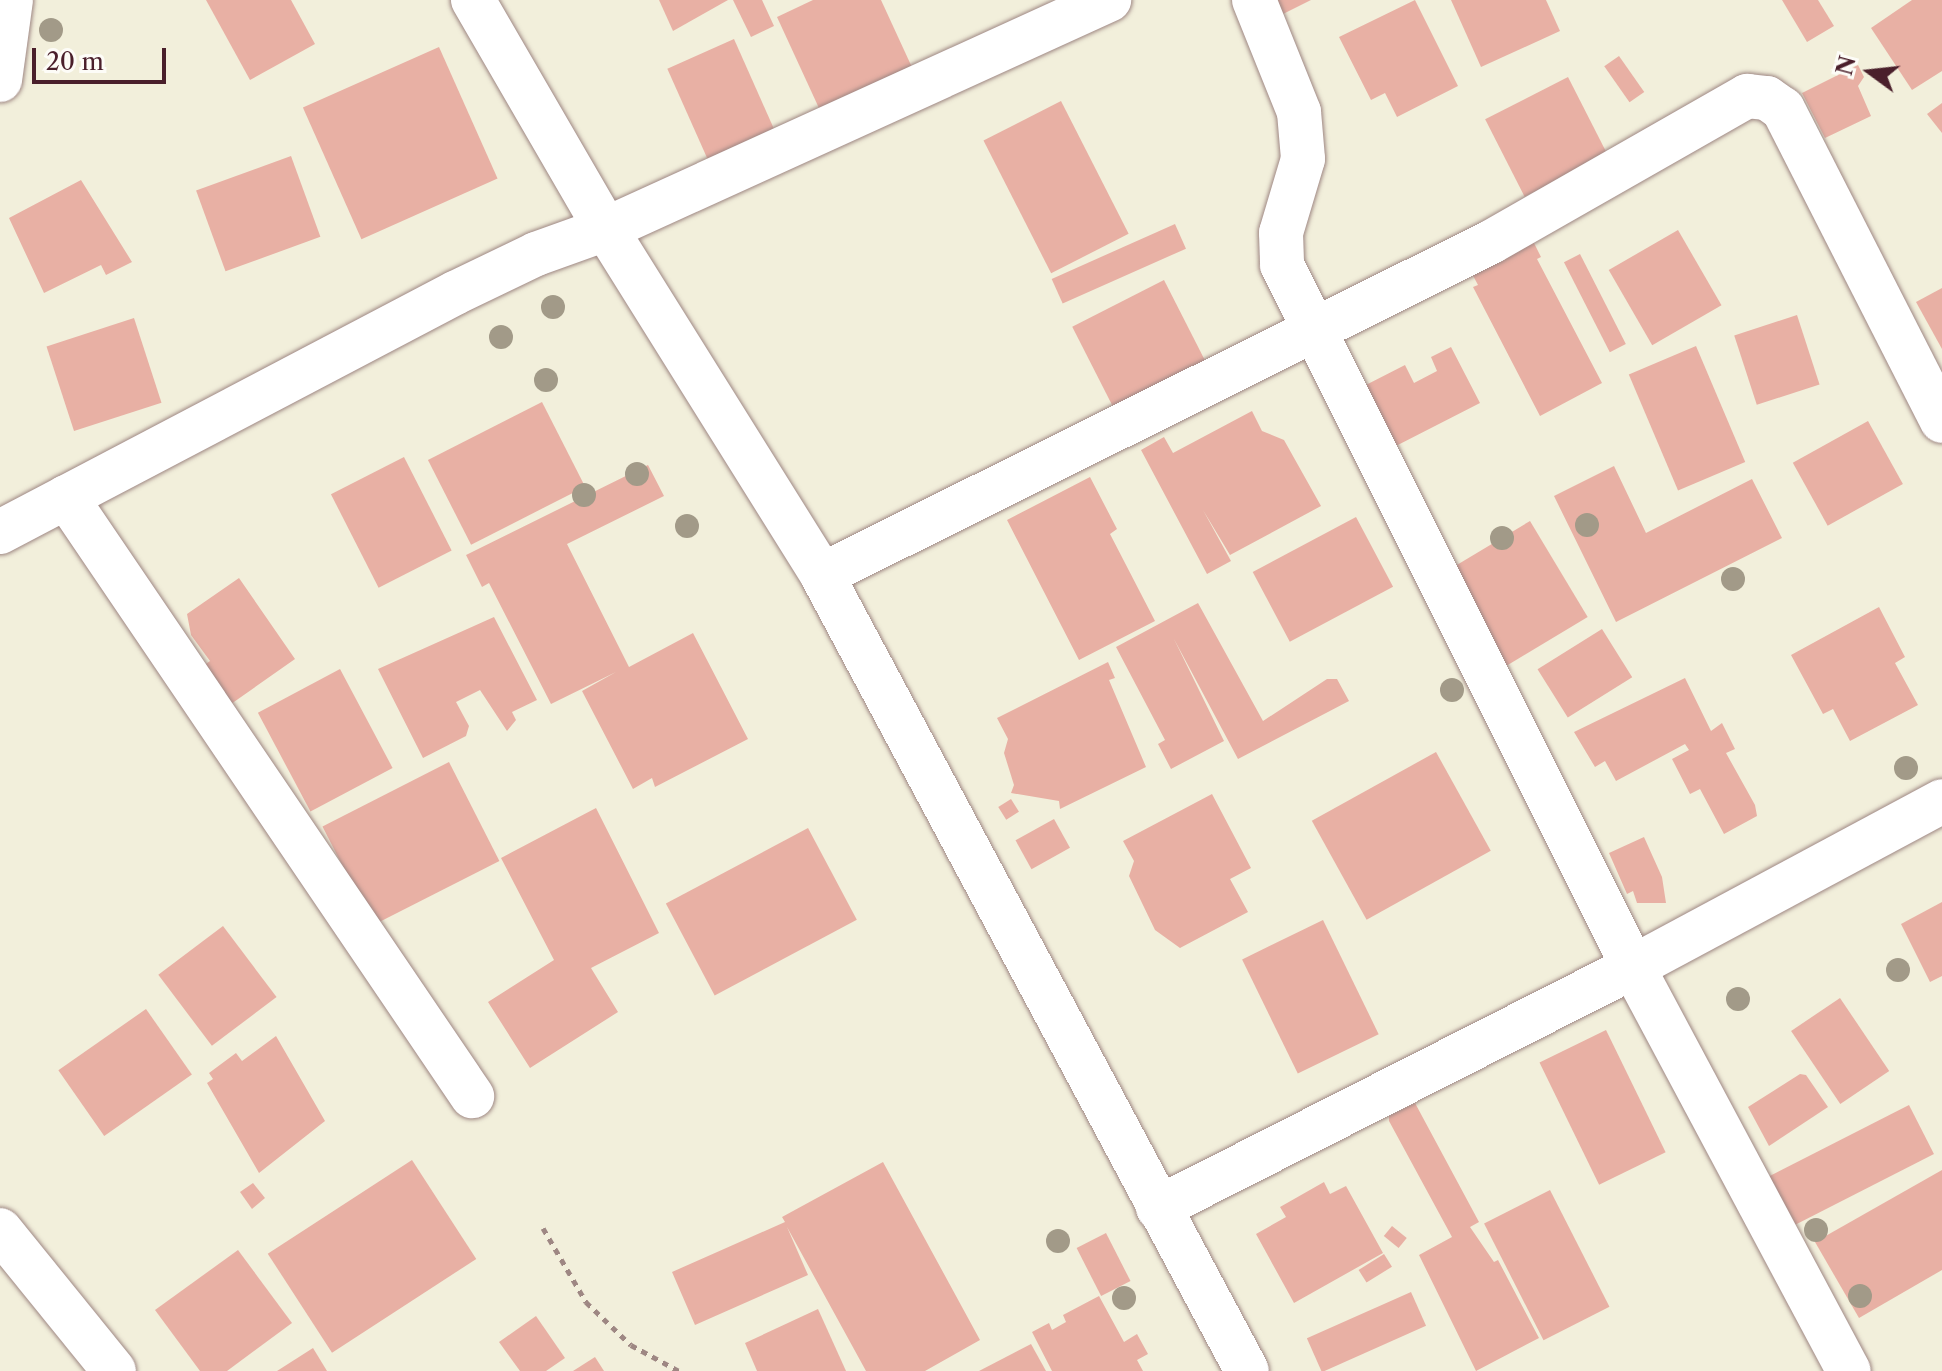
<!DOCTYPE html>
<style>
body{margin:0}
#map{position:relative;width:1942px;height:1371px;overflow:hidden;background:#f2efdb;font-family:"Libre Caslon Text",serif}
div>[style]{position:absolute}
.building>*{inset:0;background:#e8b0a4;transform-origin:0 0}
.path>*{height:5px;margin-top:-2.5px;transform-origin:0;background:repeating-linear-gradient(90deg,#9e8783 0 6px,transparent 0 12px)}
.roads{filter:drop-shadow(0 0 2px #9e8783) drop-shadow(0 0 2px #9e8783)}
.minor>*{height:44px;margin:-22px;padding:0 22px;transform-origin:22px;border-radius:22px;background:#fff}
.trees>*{width:24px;height:24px;margin:-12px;border-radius:50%;background:#a29a88}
span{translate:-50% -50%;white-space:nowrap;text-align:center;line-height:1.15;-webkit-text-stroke:6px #fdfcf7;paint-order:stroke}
.north{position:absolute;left:1830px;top:32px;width:80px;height:80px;-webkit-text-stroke:6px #fdfcf7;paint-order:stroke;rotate:285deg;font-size:22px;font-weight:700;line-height:32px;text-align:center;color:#4a1f2b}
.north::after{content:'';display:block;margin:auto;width:28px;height:36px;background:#4a1f2b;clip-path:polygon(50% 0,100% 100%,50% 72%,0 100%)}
.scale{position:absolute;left:32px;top:48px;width:134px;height:36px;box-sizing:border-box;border:4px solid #4a1f2b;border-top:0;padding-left:10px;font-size:24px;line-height:28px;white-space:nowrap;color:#4a1f2b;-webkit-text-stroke:6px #fdfcf7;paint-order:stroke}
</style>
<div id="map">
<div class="building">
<div style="clip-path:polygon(206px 0,291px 0,315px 44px,250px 80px)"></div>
<div style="clip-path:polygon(659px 0,728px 0,673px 31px)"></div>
<div style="clip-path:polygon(733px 0,762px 0,774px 26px,751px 37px)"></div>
<div style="clip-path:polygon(813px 0,881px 0,916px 76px,824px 119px,777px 17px)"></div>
<div style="clip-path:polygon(1276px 0,1311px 0,1283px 14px)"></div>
<div style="clip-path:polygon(1415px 0,1458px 86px,1397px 117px,1385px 93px,1371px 100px,1339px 37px)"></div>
<div style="clip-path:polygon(1451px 0,1546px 0,1560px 31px,1481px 67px)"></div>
<div style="clip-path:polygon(1782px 0,1818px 0,1834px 26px,1807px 42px)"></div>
<div style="clip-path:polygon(1912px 0,1942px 0,1942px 71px,1912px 90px,1871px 28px)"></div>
<div style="left:734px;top:39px;width:111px;height:73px;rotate:66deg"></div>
<div style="left:439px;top:47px;width:144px;height:149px;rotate:66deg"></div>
<div style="left:1619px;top:56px;width:44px;height:18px;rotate:55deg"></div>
<div style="clip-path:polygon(1858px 65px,1864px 77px,1858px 86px,1871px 116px,1825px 138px,1802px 93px)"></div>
<div style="left:1568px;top:77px;width:87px;height:93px;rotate:63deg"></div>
<div style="left:1061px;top:101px;width:149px;height:87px;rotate:63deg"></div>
<div style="clip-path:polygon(1942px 103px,1942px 133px,1927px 114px)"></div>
<div style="left:291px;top:156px;width:86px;height:101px;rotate:70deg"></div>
<div style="clip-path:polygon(81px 180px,132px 262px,106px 275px,101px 265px,44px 293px,9px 218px)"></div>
<div style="left:1175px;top:224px;width:27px;height:135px;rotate:66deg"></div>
<div style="left:1678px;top:230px;width:87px;height:80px;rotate:60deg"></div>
<div style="clip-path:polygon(1530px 235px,1541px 257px,1537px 259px,1602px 383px,1540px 416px,1473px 287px,1478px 285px,1469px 268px)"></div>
<div style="left:1580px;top:254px;width:101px;height:18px;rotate:63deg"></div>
<div style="left:1164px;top:280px;width:92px;height:103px;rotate:63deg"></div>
<div style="clip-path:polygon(1942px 288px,1942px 349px,1916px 302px)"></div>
<div style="left:1797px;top:315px;width:73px;height:66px;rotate:72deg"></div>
<div style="left:134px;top:318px;width:89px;height:92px;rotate:72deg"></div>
<div style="left:1696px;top:346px;width:126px;height:73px;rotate:67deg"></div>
<div style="clip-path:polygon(1451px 347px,1480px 403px,1390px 449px,1358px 389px,1405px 365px,1414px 383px,1437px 371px,1431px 357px)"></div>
<div style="left:542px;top:402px;width:95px;height:128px;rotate:63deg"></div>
<div style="clip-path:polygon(1252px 411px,1262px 431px,1284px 440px,1321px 506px,1230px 555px,1203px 510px,1231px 561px,1207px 574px,1141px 450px,1164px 437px,1173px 453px)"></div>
<div style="left:1868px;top:421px;width:72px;height:86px;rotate:61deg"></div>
<div style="left:404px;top:457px;width:105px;height:82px;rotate:63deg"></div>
<div style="clip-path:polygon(648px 465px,664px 496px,567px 544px,629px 667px,693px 633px,748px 739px,655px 787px,652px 778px,633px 789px,582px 691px,616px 672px,551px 704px,489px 583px,482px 587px,466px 555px)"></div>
<div style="clip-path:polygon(1614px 466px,1646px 533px,1752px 479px,1782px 538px,1616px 622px,1554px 496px)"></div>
<div style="clip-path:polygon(1090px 477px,1117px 529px,1110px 534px,1155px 621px,1079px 660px,1007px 520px)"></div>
<div style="left:1356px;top:517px;width:79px;height:117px;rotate:62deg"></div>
<div style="left:1530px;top:521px;width:112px;height:98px;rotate:59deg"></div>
<div style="clip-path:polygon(239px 578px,295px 659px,231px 704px,203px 666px,210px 661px,191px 635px,187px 614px)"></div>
<div style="clip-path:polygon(1198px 603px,1263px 721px,1327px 679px,1337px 679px,1349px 701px,1238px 759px,1174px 639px,1224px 741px,1171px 769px,1158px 744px,1165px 740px,1116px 647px)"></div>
<div style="clip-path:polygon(1879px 607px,1905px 657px,1895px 663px,1918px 705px,1850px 741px,1833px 709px,1823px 714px,1791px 655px)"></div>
<div style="clip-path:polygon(494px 617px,537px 700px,512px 712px,516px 720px,507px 731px,480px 690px,456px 702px,469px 726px,466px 736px,423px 758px,378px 669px)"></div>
<div style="left:1602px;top:629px;width:57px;height:76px;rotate:58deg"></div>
<div style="clip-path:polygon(1108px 662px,1115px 678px,1109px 680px,1146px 767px,1060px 809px,1059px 801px,1011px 793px,1014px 785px,1004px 753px,1008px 739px,997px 718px)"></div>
<div style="left:340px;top:669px;width:112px;height:93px;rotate:62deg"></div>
<div style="clip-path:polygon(1685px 678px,1711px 731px,1722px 723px,1735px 749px,1726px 753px,1755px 805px,1757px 816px,1724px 834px,1700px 789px,1690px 794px,1672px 759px,1689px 750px,1685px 744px,1616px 781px,1605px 761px,1595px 767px,1574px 732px)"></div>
<div style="left:1436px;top:752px;width:113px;height:142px;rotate:61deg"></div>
<div style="left:449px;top:762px;width:111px;height:142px;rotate:63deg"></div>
<div style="clip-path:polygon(1212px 794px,1251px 868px,1230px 879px,1248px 912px,1180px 948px,1155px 930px,1129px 876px,1134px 861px,1123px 841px)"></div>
<div style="left:1011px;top:799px;width:15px;height:15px;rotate:58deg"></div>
<div style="clip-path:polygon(596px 808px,659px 933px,591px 968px,618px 1012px,530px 1068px,488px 1002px,554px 960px,501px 858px)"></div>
<div style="left:1054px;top:819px;width:33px;height:44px;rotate:61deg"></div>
<div style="left:808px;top:828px;width:104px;height:161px;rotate:62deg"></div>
<div style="clip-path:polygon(1644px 837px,1662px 877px,1666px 903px,1637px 903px,1633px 891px,1627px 894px,1609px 853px)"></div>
<div style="clip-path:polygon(1942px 902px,1942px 976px,1930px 982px,1901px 924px)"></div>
<div style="left:1323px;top:920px;width:127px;height:90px;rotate:64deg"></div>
<div style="left:223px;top:926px;width:89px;height:81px;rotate:53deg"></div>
<div style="left:1840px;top:998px;width:88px;height:59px;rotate:56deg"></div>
<div style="left:146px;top:1009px;width:80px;height:107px;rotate:55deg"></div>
<div style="left:1606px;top:1030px;width:136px;height:74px;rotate:64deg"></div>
<div style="clip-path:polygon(276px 1036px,325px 1121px,259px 1173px,207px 1083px,213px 1079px,209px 1073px,236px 1053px,242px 1061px)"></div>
<div style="clip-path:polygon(1800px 1074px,1806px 1075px,1828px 1107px,1769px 1146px,1748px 1107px)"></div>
<div style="clip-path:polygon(1415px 1103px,1479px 1222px,1470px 1227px,1494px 1262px,1498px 1260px,1539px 1338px,1476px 1371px,1419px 1255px,1452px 1237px,1389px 1121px,1389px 1116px)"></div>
<div style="left:1909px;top:1105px;width:55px;height:165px;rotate:63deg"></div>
<div style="left:412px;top:1160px;width:118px;height:172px;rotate:57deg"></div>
<div style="clip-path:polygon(883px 1162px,980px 1340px,925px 1371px,866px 1371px,787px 1227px,808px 1275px,695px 1325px,672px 1272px,785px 1222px,782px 1217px)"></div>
<div style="clip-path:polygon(1942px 1170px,1942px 1270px,1859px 1318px,1815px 1242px)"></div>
<div style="clip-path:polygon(1324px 1182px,1330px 1194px,1346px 1186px,1383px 1253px,1294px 1303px,1256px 1234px,1286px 1217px,1280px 1207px)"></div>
<div style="clip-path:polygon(253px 1183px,265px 1198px,252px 1209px,240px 1192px)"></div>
<div style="left:1550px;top:1190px;width:131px;height:74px;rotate:63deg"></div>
<div style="left:1392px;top:1226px;width:19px;height:13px;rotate:39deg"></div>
<div style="left:1106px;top:1233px;width:54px;height:33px;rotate:63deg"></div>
<div style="clip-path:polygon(238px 1250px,292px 1323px,227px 1371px,200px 1371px,155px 1310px)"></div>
<div style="left:1384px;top:1254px;width:15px;height:30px;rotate:58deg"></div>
<div style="left:1411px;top:1292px;width:37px;height:114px;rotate:66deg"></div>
<div style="clip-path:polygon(1099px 1296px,1124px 1342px,1137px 1334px,1148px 1354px,1137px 1360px,1143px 1371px,1052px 1371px,1032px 1332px,1049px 1323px,1052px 1330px,1066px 1322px,1063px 1315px)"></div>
<div style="clip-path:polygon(818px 1309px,846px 1371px,757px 1371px,745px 1343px)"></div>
<div style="clip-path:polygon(536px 1316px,565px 1358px,546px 1371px,520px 1371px,499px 1342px)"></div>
<div style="clip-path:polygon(1031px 1344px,1046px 1371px,979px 1371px)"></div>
<div style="clip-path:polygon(313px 1348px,327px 1371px,277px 1371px)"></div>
<div style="clip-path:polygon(595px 1357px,604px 1371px,573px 1371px)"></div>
</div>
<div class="path">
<div style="left:543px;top:1228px;width:86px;rotate:59.8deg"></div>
<div style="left:586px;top:1302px;width:62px;rotate:43.7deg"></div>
<div style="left:631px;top:1345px;width:55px;rotate:28.4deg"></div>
</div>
<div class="roads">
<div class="minor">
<div style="left:473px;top:0;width:265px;rotate:59.9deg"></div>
<div style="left:606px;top:229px;width:553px;rotate:-24.48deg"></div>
<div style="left:1254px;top:0;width:121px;rotate:68.1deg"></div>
<div style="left:1299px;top:112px;width:47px;rotate:85.1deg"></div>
<div style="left:1303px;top:159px;width:77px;rotate:106.6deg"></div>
<div style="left:1281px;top:233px;width:32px;rotate:88deg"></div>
<div style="left:1282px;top:265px;width:785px;rotate:63.43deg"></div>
<div style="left:1633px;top:967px;width:458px;rotate:61.9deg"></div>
<div style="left:0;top:80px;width:81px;rotate:-82.2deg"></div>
<div style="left:66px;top:497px;width:724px;rotate:55.87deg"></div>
<div style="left:0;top:532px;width:514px;rotate:-27.71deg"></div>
<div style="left:455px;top:293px;width:90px;rotate:-25.7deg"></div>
<div style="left:536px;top:254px;width:74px;rotate:-19.7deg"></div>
<div style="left:606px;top:229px;width:408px;rotate:58deg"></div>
<div style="left:822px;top:575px;width:902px;rotate:61.9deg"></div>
<div style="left:822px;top:575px;width:747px;rotate:-26.46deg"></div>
<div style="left:1491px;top:242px;width:295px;rotate:-29.7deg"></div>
<div style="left:1747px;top:96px;width:20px;rotate:6deg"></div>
<div style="left:1767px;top:98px;width:19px;rotate:35deg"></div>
<div style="left:1783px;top:109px;width:350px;rotate:63deg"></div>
<div style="left:1158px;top:1208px;width:533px;rotate:-26.9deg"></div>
<div style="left:1633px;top:967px;width:351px;rotate:-28.2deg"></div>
<div style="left:0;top:1230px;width:181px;rotate:51deg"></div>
</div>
</div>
<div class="trees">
<div style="left:51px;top:30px"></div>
<div style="left:553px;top:307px"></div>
<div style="left:501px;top:337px"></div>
<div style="left:546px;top:380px"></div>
<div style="left:637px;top:474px"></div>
<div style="left:584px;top:495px"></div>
<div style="left:1587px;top:525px"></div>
<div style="left:687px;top:526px"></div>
<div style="left:1502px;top:538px"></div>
<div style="left:1733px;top:579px"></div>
<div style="left:1452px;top:690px"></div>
<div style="left:1906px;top:768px"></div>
<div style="left:1898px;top:970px"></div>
<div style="left:1738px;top:999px"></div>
<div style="left:1816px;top:1230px"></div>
<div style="left:1058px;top:1241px"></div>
<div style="left:1860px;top:1296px"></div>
<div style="left:1124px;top:1298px"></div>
</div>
<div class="north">N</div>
<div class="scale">20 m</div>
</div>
